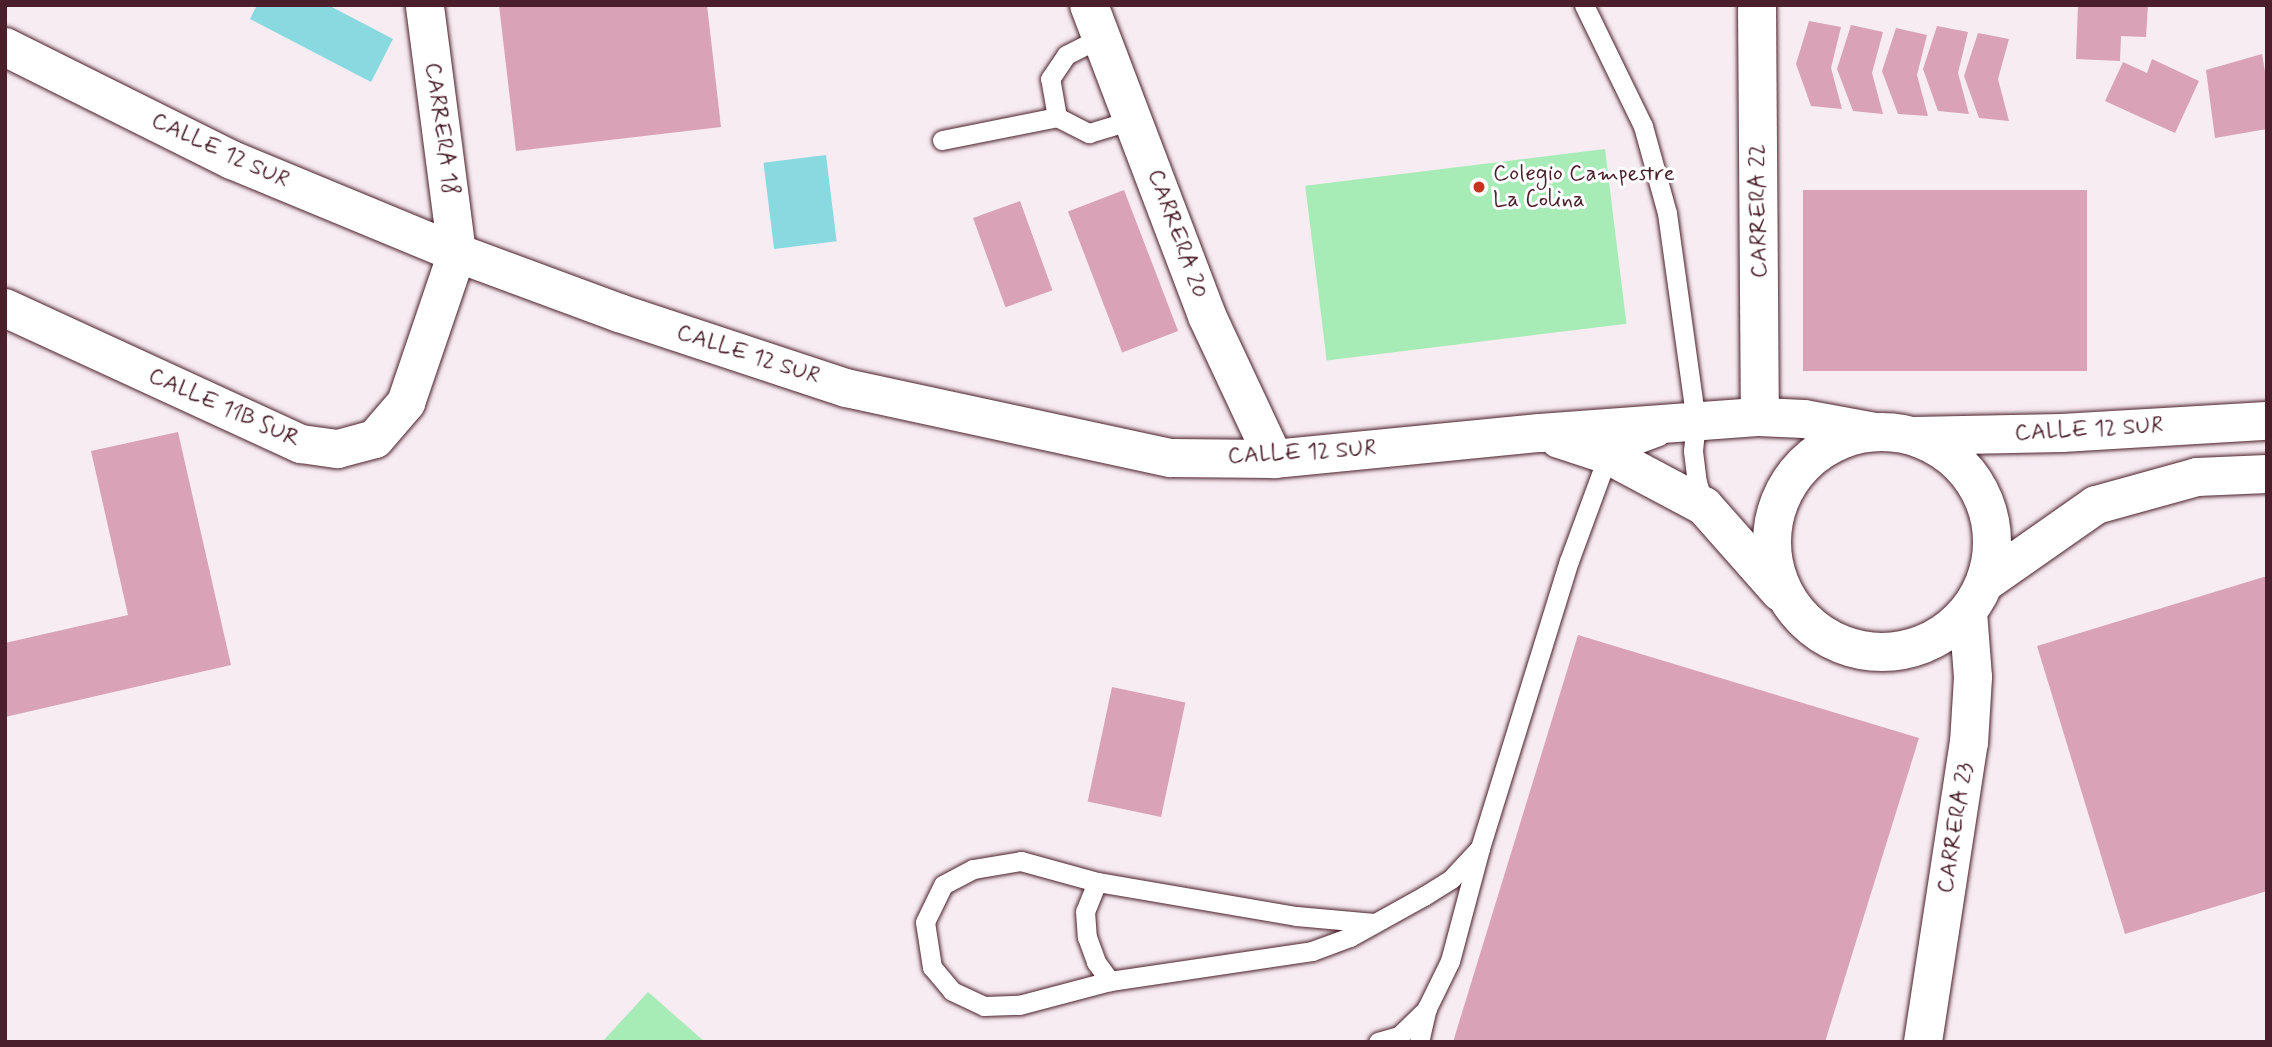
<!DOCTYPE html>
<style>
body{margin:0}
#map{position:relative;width:2272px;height:1047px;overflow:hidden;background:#f7ecf1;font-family:Mynerve,sans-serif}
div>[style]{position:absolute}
.green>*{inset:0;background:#a7ebb7;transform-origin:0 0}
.water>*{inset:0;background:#88d9e0;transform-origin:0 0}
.building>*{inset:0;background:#d9a2b7;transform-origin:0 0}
.roads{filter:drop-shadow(0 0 2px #4a1f2b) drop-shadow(0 0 2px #4a1f2b)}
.lane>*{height:19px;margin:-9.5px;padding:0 9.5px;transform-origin:9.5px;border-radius:9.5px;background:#fff}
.street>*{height:38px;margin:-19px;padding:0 19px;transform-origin:19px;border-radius:19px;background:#fff}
.secondary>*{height:38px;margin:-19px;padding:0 19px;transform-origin:19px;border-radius:19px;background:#fff}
.secondary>.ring{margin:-19px;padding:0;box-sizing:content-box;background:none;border:38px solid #fff;border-radius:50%}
.dots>*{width:19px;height:19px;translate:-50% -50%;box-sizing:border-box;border:4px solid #fff;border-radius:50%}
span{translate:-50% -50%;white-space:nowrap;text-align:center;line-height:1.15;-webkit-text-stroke:6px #fff;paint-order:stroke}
.street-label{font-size:23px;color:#4a1f2b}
.poi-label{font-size:23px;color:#4a1f2b}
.left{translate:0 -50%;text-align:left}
.frame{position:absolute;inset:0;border:7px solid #4a1f2b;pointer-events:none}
</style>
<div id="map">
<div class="green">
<div style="left:1605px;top:149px;width:176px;height:302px;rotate:83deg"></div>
<div style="clip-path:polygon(648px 992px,705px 1042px,602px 1042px)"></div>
</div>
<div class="water">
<div style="clip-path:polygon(257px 5px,328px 5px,393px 39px,371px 82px,250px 19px)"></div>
<div style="left:826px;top:155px;width:87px;height:63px;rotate:83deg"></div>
</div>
<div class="building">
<div style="clip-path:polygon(499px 5px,707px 5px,721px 127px,516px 151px)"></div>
<div style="clip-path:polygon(2078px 5px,2148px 5px,2146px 37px,2121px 36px,2120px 61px,2076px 59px)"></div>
<div style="clip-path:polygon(1809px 21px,1841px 27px,1831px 68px,1842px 109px,1811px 106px,1796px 64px)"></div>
<div style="clip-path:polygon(1851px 25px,1883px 32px,1872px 73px,1883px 114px,1853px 111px,1837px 69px)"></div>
<div style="clip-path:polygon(1937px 26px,1968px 32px,1958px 73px,1969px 114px,1938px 111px,1923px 69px)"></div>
<div style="clip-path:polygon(1896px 28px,1927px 35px,1917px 75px,1928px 116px,1898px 114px,1882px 71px)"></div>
<div style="clip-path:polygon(1978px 33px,2009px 39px,1998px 79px,2009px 121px,1979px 118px,1964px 76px)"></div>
<div style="clip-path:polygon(2262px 54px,2267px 83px,2267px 129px,2215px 138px,2206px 70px)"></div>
<div style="clip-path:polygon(2152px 59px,2199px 81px,2175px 133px,2105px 101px,2123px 62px,2147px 73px)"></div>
<div style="left:1124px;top:190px;width:151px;height:60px;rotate:69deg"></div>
<div style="left:1803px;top:190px;width:284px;height:181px"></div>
<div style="left:1020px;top:201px;width:95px;height:50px;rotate:70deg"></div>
<div style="clip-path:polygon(178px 432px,231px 665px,5px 717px,5px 643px,128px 615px,91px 451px)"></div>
<div style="clip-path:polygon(2267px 576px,2267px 891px,2125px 934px,2037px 646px)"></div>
<div style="clip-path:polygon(1578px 635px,1919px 738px,1825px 1042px,1453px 1042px)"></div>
<div style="left:1112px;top:687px;width:75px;height:117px;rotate:12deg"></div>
</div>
<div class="roads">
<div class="lane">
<div style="left:1584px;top:5px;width:135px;rotate:64deg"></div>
<div style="left:1643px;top:126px;width:90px;rotate:74.6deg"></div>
<div style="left:1667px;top:213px;width:211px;rotate:82.1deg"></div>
<div style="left:1696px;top:422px;width:29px;rotate:96deg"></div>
<div style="left:1693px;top:451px;width:31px;rotate:83deg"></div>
<div style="left:1697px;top:482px;width:24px;rotate:73deg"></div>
<div style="left:1057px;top:117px;width:39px;rotate:-100deg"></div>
<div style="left:1050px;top:79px;width:29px;rotate:-56deg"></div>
<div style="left:1066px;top:55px;width:40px;rotate:-26.6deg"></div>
<div style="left:942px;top:140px;width:117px;rotate:-11.3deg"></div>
<div style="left:1057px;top:117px;width:36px;rotate:27deg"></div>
<div style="left:1089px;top:133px;width:48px;rotate:-16.9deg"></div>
<div style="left:1097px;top:882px;width:31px;rotate:112deg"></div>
<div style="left:1085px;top:911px;width:26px;rotate:86deg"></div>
<div style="left:1087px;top:937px;width:27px;rotate:70deg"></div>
<div style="left:1096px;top:962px;width:24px;rotate:54deg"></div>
<div style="left:1374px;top:923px;width:78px;rotate:-174.9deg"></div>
<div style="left:1296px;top:916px;width:202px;rotate:-170.3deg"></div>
<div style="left:1097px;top:882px;width:79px;rotate:-164.6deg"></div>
<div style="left:1021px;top:861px;width:49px;rotate:170.5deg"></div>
<div style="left:973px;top:869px;width:34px;rotate:152deg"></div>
<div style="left:943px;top:885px;width:41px;rotate:115.9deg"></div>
<div style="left:925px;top:922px;width:46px;rotate:81.2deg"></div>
<div style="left:932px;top:967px;width:31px;rotate:50deg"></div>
<div style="left:952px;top:991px;width:35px;rotate:25deg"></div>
<div style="left:984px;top:1006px;width:35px;rotate:-2deg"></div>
<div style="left:1019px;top:1005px;width:94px;rotate:-14.8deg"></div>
<div style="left:1110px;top:981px;width:204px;rotate:-8.4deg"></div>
<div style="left:1312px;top:951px;width:40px;rotate:-20.2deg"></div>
<div style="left:1350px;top:937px;width:85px;rotate:-29deg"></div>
<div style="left:1424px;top:896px;width:32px;rotate:-32deg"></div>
<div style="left:1451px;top:879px;width:42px;rotate:-46.9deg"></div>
<div style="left:1378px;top:1042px;width:22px;rotate:-16deg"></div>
<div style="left:1399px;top:1036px;width:39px;rotate:-44deg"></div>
<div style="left:1419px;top:1042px;width:35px;rotate:-77deg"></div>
<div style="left:1427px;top:1008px;width:52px;rotate:-63.9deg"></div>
<div style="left:1450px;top:961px;width:117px;rotate:-75.1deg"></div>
<div style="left:1480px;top:848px;width:300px;rotate:-72.8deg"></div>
<div style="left:1569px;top:561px;width:113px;rotate:-69.8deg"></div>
<div style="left:1608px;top:455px;width:54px;rotate:-20.4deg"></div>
</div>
<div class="street">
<div style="left:1089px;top:5px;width:333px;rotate:69.2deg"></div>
<div style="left:1207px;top:316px;width:158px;rotate:64.9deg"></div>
<div style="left:1757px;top:5px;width:412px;rotate:89.6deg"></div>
<div style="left:5px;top:308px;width:326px;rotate:24.7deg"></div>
<div style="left:301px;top:444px;width:37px;rotate:8deg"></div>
<div style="left:338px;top:449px;width:38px;rotate:-15deg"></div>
<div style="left:375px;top:439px;width:48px;rotate:-49.3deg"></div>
<div style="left:406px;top:403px;width:158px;rotate:-71.2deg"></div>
<div style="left:457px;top:253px;width:250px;rotate:-97.4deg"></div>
<div style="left:1923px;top:1042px;width:303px;rotate:-81.3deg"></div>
<div style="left:1969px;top:743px;width:66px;rotate:-86.5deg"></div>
<div style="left:1973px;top:677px;width:65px;rotate:-94.4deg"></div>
</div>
<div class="secondary">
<div style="left:5px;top:47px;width:254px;rotate:26.5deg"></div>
<div style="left:232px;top:160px;width:243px;rotate:22.5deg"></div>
<div style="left:457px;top:253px;width:173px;rotate:20.3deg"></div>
<div style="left:619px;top:313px;width:239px;rotate:18.3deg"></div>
<div style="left:846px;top:388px;width:332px;rotate:12.2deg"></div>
<div style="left:1171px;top:458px;width:103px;rotate:0.6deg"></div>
<div style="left:1274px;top:459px;width:267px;rotate:-5.6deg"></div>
<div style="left:1540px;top:433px;width:221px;rotate:-4.2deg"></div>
<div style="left:1760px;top:417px;width:44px;rotate:2.6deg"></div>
<div style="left:1804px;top:419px;width:72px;rotate:10.4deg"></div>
<div class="ring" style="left:1772px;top:432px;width:182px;height:182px"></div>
<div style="left:1913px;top:436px;width:149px;rotate:-1.2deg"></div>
<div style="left:2062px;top:433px;width:205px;rotate:-3.4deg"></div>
<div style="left:1559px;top:439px;width:52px;rotate:18.1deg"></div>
<div style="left:1608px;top:455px;width:109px;rotate:28deg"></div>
<div style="left:1704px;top:506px;width:115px;rotate:48.5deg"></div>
<div style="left:1986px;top:582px;width:134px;rotate:-35deg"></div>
<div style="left:2096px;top:505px;width:105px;rotate:-15.5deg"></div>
<div style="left:2197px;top:477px;width:70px;rotate:-2.5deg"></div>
</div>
</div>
<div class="dots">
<div style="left:1479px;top:187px;background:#c8321e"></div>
</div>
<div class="street-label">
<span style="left:441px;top:129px;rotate:82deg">CARRERA 18</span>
<span style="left:220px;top:151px;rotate:25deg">CALLE 12 SUR</span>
<span style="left:1759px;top:211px;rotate:-91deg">CARRERA 22</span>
<span style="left:1177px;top:234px;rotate:70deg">CARRERA 20</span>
<span style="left:748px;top:355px;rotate:18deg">CALLE 12 SUR</span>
<span style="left:224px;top:408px;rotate:24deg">CALLE 11B SUR</span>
<span style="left:2089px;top:430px;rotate:-3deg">CALLE 12 SUR</span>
<span style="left:1302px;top:453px;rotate:-3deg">CALLE 12 SUR</span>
<span style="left:1956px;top:828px;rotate:-81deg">CARRERA 23</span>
</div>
<div class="poi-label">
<span class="left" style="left:1493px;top:187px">Colegio Campestre<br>La Colina</span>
</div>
<div class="frame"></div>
</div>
